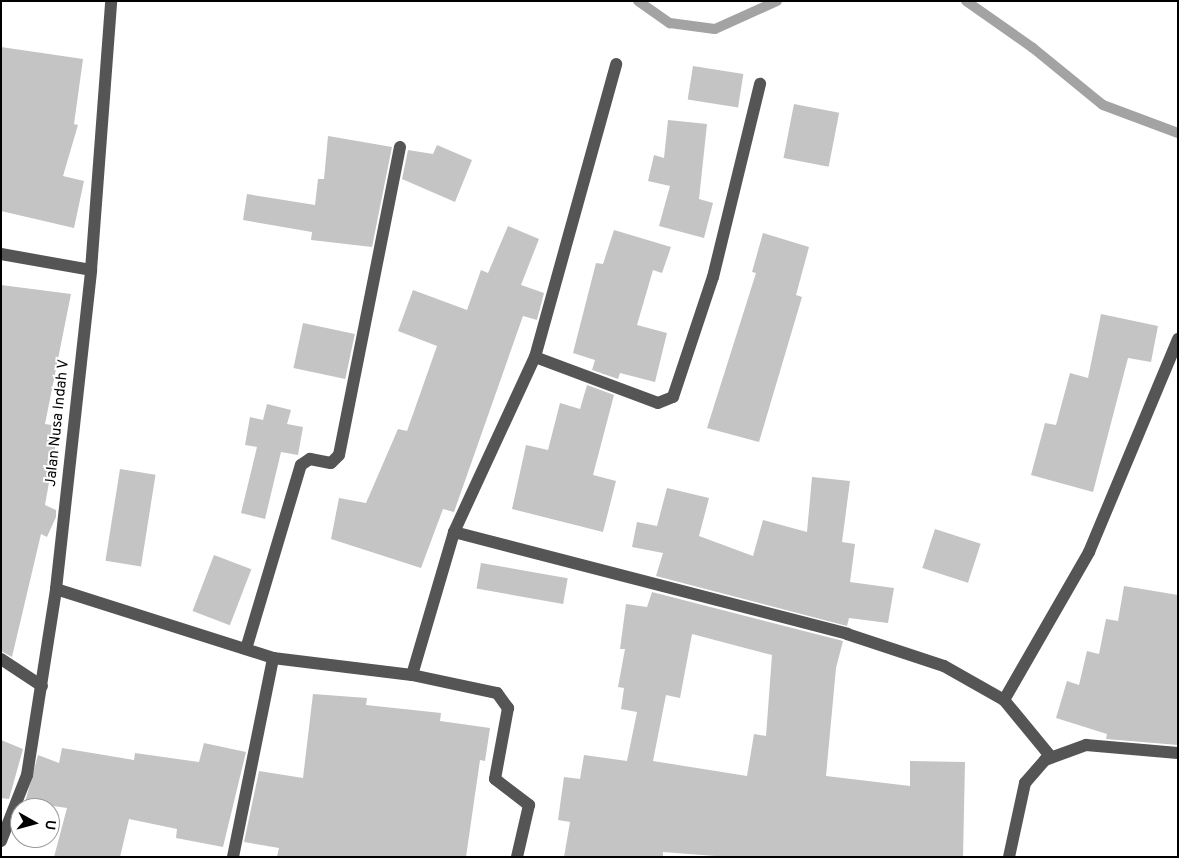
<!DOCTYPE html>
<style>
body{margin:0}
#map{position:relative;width:1179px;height:858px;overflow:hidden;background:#fff;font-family:Overpass,sans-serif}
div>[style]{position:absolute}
.stream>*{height:10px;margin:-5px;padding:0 5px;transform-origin:5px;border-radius:5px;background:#a3a3a3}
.building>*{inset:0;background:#c4c4c4;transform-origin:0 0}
.minor>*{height:12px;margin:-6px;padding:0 6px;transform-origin:6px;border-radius:6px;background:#555}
span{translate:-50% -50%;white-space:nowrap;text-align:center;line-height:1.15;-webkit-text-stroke:4px #fff;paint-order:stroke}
.street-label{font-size:15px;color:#000}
.frame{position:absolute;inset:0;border:2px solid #000;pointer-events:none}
.north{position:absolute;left:10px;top:798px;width:50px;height:50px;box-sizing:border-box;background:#fff;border:1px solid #999;border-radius:50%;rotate:97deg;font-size:14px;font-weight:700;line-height:20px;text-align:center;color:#000}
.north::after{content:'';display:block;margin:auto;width:18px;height:22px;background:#000;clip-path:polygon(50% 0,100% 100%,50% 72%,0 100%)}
</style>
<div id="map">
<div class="stream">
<div style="left:638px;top:1px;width:39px;rotate:35deg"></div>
<div style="left:670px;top:23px;width:45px;rotate:7.6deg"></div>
<div style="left:715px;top:29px;width:68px;rotate:-24.3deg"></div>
<div style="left:966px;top:1px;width:82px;rotate:35deg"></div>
<div style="left:1033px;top:48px;width:90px;rotate:39.2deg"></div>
<div style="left:1103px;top:105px;width:80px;rotate:20.5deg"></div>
</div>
<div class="building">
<div style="clip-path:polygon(1px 47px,83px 59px,74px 124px,78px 125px,63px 176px,84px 181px,74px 228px,1px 211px)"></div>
<div style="left:693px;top:66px;width:51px;height:34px;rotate:9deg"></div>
<div style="left:794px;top:104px;width:46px;height:55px;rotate:11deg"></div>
<div style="clip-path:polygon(668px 120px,707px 124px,699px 199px,713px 203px,704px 238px,659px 226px,670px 186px,648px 181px,654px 155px,664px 158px)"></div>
<div style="clip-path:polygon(328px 136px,392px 147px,372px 247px,311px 240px,312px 232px,243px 220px,247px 194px,315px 205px,318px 179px,324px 179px)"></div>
<div style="clip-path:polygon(437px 145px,472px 160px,455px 202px,402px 179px,408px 150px,433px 154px)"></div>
<div style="clip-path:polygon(508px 226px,539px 239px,521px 285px,544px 293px,537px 320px,523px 316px,454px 512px,443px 509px,421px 568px,331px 539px,339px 498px,366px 503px,398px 429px,407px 431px,437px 346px,398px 331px,413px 290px,467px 310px,481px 270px,488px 273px)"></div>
<div style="clip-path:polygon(614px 230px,671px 247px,662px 273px,653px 270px,637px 325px,667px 333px,655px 382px,620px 373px,618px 379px,592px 370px,595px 360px,573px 353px,596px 263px,603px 264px)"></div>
<div style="clip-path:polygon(763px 233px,809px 247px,796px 295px,802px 297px,759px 442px,707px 428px,756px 273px,752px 272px)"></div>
<div style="clip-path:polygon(1px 285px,71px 294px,45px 424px,59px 426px,45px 505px,56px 510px,56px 517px,47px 537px,41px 534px,12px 657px,1px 651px)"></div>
<div style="clip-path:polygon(1101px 314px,1158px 326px,1151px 362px,1128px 358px,1093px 492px,1031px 475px,1045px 423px,1056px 425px,1070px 373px,1088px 378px)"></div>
<div style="left:303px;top:323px;width:53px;height:46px;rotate:12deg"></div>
<div style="clip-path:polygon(587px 385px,614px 395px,593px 475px,616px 481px,603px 532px,512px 509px,526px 445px,548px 450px,560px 403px,580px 409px)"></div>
<div style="clip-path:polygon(267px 404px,291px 410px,287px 424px,303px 427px,298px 455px,281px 452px,265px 519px,241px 513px,257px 447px,245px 445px,250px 417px,263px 420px)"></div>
<div style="left:120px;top:469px;width:36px;height:93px;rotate:9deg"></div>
<div style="clip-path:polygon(812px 477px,850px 481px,842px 542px,855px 544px,850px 582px,894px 588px,888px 623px,849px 618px,847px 626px,656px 576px,663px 553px,632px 547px,637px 522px,657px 526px,667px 488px,709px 498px,699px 536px,753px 556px,763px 520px,807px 532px)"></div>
<div style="left:935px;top:529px;width:48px;height:41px;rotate:18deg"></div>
<div style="left:214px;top:555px;width:40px;height:60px;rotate:21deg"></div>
<div style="left:481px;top:563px;width:88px;height:26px;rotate:10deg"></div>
<div style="clip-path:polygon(1124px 586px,1178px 595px,1178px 745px,1106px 739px,1107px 734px,1056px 718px,1067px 681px,1079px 685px,1087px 651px,1099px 654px,1106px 619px,1118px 621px)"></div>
<div style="clip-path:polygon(evenodd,652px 592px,843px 641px,836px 668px,826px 776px,910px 786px,910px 761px,965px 762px,963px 857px,728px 857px,663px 852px,663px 857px,564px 857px,570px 822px,558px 820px,564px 777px,580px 779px,584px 755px,627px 761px,637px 712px,621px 709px,624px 688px,618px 687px,625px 649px,620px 649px,626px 604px,647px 607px,652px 592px,692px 634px,772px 655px,766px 736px,754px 734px,747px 776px,653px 761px,666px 695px,680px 698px,692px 634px)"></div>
<div style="clip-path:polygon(313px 694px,367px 698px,366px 705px,441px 713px,440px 721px,490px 728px,485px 761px,480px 760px,466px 857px,277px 857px,279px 848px,244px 842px,259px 771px,303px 778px)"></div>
<div style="clip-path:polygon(1px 740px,23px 749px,9px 799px,1px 798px)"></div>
<div style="clip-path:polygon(204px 743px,246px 752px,223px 847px,176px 838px,177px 829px,129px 819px,120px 857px,54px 857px,67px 808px,25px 802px,38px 755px,59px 763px,62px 748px,134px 760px,135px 753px,199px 762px)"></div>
</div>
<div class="minor">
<div style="left:1px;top:254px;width:91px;rotate:10.1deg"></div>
<div style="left:535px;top:357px;width:131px;rotate:20.5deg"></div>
<div style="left:658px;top:403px;width:16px;rotate:-22deg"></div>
<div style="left:673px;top:397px;width:126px;rotate:-71.6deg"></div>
<div style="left:713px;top:277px;width:199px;rotate:-76.3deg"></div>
<div style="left:454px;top:532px;width:406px;rotate:14.5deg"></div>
<div style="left:847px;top:634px;width:102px;rotate:18.3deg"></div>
<div style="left:944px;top:666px;width:69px;rotate:29.5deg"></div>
<div style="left:1004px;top:700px;width:74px;rotate:50.5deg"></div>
<div style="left:56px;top:589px;width:228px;rotate:17.6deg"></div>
<div style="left:273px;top:658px;width:140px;rotate:7deg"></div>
<div style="left:412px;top:675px;width:87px;rotate:12deg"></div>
<div style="left:497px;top:693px;width:19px;rotate:54deg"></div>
<div style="left:508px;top:708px;width:72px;rotate:100.4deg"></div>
<div style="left:495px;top:779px;width:43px;rotate:37.4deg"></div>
<div style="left:529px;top:805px;width:53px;rotate:103deg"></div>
<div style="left:246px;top:649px;width:192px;rotate:-73.4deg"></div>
<div style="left:301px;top:465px;width:11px;rotate:-34deg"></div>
<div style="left:310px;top:459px;width:21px;rotate:11deg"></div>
<div style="left:331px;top:463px;width:11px;rotate:-45deg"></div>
<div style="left:339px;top:455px;width:314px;rotate:-78.8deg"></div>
<div style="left:1px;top:659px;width:49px;rotate:33.4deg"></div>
<div style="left:412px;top:675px;width:149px;rotate:-73.6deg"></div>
<div style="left:454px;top:532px;width:193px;rotate:-65.2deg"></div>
<div style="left:535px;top:357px;width:304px;rotate:-74.5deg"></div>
<div style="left:1004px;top:700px;width:171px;rotate:-60.1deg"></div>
<div style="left:1089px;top:552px;width:231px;rotate:-67.3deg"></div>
<div style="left:1px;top:841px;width:71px;rotate:-68.5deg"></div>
<div style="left:27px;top:775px;width:188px;rotate:-81.1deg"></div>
<div style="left:56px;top:589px;width:321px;rotate:-83.7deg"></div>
<div style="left:91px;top:270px;width:270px;rotate:-85.7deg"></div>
<div style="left:233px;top:857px;width:203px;rotate:-78.6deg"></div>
<div style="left:1009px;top:857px;width:76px;rotate:-77.8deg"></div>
<div style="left:1025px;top:783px;width:30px;rotate:-49deg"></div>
<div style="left:1045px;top:760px;width:44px;rotate:-20.1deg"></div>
<div style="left:1086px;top:745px;width:92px;rotate:5deg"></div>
</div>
<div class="street-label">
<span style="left:58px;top:423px;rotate:-84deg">Jalan Nusa Indah V</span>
</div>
<div class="frame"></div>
<div class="north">U</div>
</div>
